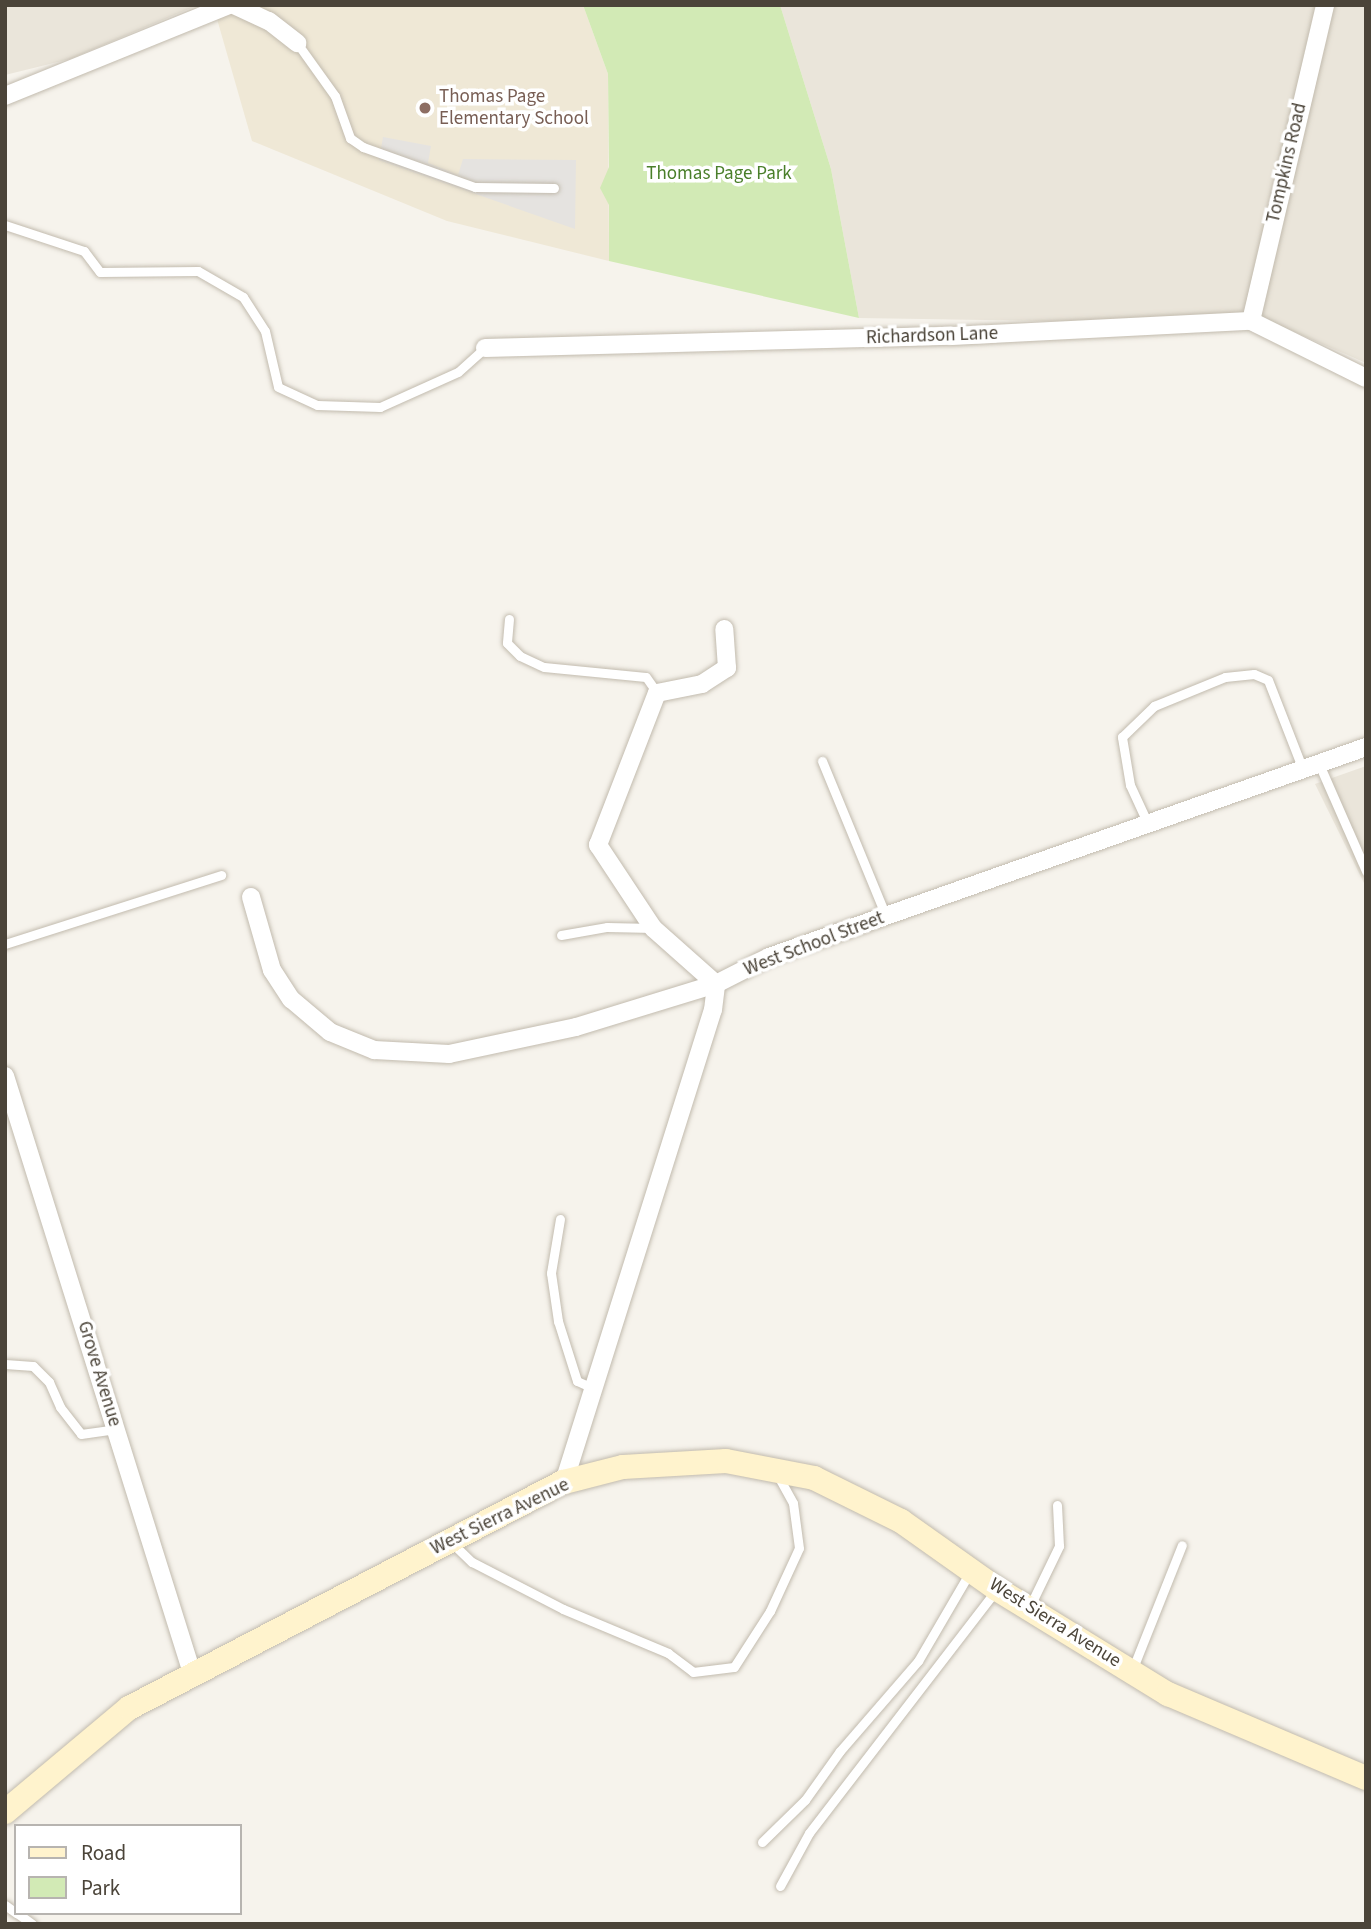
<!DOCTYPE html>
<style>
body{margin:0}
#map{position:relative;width:1371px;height:1929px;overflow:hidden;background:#f6f3ec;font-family:"Source Sans 3",sans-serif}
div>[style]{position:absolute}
.residential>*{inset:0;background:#eae5da}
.education>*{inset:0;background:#efe8d6}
.green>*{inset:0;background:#d2eab5}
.parking>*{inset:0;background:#e5e3e0}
.roads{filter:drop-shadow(0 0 2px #c2bbae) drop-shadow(0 0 2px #c2bbae)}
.lane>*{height:9px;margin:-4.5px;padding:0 4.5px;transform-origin:4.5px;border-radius:4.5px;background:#fff}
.street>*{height:18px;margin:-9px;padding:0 9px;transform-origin:9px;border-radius:9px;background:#fff}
.secondary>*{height:24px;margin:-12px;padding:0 12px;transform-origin:12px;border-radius:12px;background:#fff3cd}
.dots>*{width:19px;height:19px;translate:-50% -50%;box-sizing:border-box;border:4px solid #fff;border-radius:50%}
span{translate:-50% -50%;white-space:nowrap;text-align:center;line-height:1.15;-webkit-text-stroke:7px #fff;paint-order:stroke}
.education-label{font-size:19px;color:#785e54}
.left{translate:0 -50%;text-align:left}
.street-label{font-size:19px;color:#4b4439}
.park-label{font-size:19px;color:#4a7f2a}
.frame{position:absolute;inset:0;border:7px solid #4b4439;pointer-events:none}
.legend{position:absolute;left:14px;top:1824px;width:228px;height:91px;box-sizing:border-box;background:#fff;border:2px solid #b7b4b0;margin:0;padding:9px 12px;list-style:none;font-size:21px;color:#4b4439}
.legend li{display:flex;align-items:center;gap:14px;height:35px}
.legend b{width:35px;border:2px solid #b7b4b0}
</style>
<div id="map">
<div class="residential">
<div style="clip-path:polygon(5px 5px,198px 5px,70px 59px,5px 75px)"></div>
<div style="clip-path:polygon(780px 5px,1366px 5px,1366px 363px,1260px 317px,1106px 322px,859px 318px,831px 169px)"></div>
<div style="clip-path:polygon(1366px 766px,1366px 887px,1315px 784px)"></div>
</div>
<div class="education">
<div style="clip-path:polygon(213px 5px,583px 5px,608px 74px,609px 261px,447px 221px,252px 141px)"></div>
</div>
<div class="green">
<div style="clip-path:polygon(583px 5px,780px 5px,831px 169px,859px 318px,609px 261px,609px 205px,600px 188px,609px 167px,608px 74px)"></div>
</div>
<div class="parking">
<div style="clip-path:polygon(383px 137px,431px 146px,428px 163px,458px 175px,463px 159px,576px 160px,575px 229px,379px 160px)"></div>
</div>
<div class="roads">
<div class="lane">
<div style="left:297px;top:43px;width:65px;rotate:54.4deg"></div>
<div style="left:335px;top:96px;width:45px;rotate:70.3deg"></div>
<div style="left:350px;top:138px;width:16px;rotate:35deg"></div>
<div style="left:363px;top:147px;width:119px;rotate:19.7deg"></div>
<div style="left:475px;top:187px;width:79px;rotate:0.7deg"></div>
<div style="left:5px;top:225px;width:83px;rotate:18.2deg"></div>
<div style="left:84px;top:251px;width:26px;rotate:53deg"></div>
<div style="left:100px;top:272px;width:98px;rotate:-0.6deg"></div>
<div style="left:198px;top:271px;width:52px;rotate:30deg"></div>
<div style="left:243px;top:297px;width:40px;rotate:57.1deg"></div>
<div style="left:265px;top:331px;width:57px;rotate:76.9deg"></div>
<div style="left:278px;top:387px;width:43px;rotate:24.8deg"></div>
<div style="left:317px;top:405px;width:63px;rotate:1.8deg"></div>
<div style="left:380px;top:407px;width:85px;rotate:-24.2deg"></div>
<div style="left:458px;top:372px;width:36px;rotate:-42deg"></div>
<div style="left:509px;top:619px;width:24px;rotate:95deg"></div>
<div style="left:507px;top:643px;width:18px;rotate:45deg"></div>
<div style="left:520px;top:656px;width:26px;rotate:25deg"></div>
<div style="left:544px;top:667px;width:102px;rotate:5.6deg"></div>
<div style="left:646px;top:677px;width:19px;rotate:55deg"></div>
<div style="left:822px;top:761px;width:168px;rotate:67.6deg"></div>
<div style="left:1319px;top:764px;width:117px;rotate:66.3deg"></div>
<div style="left:1148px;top:824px;width:43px;rotate:-114.8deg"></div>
<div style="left:1130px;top:785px;width:49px;rotate:-99.5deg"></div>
<div style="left:1122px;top:737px;width:45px;rotate:-44.1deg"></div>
<div style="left:1154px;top:706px;width:77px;rotate:-22.2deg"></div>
<div style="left:1225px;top:677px;width:29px;rotate:-6deg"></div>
<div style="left:1254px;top:674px;width:15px;rotate:23deg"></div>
<div style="left:1268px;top:680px;width:97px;rotate:68.7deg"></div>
<div style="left:561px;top:935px;width:47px;rotate:-9.9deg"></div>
<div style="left:607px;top:927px;width:46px;rotate:1.2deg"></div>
<div style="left:5px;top:944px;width:227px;rotate:-17.7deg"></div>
<div style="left:560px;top:1219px;width:55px;rotate:99.5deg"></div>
<div style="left:551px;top:1273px;width:49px;rotate:81.7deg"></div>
<div style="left:558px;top:1321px;width:63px;rotate:72.4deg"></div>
<div style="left:577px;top:1381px;width:17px;rotate:24deg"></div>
<div style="left:5px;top:1364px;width:28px;rotate:4deg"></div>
<div style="left:33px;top:1366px;width:23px;rotate:45deg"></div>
<div style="left:49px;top:1382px;width:27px;rotate:66deg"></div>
<div style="left:60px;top:1407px;width:34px;rotate:52deg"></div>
<div style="left:81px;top:1434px;width:35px;rotate:-8deg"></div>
<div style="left:451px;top:1542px;width:29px;rotate:44deg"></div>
<div style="left:472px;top:1562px;width:102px;rotate:27.3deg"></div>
<div style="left:563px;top:1609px;width:114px;rotate:22.7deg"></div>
<div style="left:668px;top:1653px;width:31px;rotate:37deg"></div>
<div style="left:693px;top:1672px;width:41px;rotate:-7deg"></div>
<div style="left:734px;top:1667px;width:67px;rotate:-57.3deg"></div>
<div style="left:770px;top:1611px;width:69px;rotate:-65.3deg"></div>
<div style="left:799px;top:1548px;width:45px;rotate:-97.6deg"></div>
<div style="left:793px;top:1503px;width:33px;rotate:-119deg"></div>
<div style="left:1030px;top:1606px;width:67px;rotate:-64.2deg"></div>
<div style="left:1059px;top:1546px;width:41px;rotate:-92.8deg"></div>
<div style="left:1133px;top:1668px;width:132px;rotate:-68.3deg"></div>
<div style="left:762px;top:1842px;width:60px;rotate:-44.3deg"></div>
<div style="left:805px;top:1800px;width:60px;rotate:-54.5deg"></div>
<div style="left:840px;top:1751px;width:119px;rotate:-49.1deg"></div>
<div style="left:918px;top:1661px;width:103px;rotate:-59.7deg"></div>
<div style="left:780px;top:1886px;width:60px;rotate:-61.3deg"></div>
<div style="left:809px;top:1833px;width:307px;rotate:-52.4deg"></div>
<div style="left:5px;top:1905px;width:14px;rotate:36deg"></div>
<div style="left:17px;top:1913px;width:19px;rotate:36deg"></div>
</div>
<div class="street">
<div style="left:234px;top:5px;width:38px;rotate:25deg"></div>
<div style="left:269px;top:21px;width:36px;rotate:38deg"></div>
<div style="left:5px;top:96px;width:242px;rotate:-22.1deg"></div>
<div style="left:1251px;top:321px;width:325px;rotate:-76.8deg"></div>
<div style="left:485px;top:348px;width:466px;rotate:-1.5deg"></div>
<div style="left:951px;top:336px;width:300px;rotate:-2.9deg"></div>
<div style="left:1251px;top:321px;width:128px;rotate:26.4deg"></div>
<div style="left:251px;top:897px;width:76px;rotate:74deg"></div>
<div style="left:272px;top:970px;width:35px;rotate:57deg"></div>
<div style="left:291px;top:999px;width:51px;rotate:40.2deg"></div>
<div style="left:330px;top:1032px;width:48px;rotate:22.2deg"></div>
<div style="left:374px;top:1050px;width:75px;rotate:3.1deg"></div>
<div style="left:449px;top:1054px;width:130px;rotate:-12deg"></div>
<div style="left:576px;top:1027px;width:146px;rotate:-17.1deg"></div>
<div style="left:716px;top:984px;width:59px;rotate:-27deg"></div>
<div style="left:769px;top:957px;width:633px;rotate:-19.38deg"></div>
<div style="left:716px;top:984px;width:84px;rotate:-138.4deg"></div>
<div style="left:653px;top:928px;width:100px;rotate:-123.5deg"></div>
<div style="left:598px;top:845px;width:163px;rotate:-68.8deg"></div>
<div style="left:657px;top:693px;width:46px;rotate:-11.3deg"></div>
<div style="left:702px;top:684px;width:30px;rotate:-33deg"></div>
<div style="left:727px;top:668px;width:39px;rotate:-94deg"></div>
<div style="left:5px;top:1076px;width:626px;rotate:72.61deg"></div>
<div style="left:564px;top:1482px;width:495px;rotate:-72.5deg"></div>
<div style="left:713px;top:1010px;width:26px;rotate:-83deg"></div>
</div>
<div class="secondary">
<div style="left:5px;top:1812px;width:162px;rotate:-40deg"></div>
<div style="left:129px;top:1708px;width:490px;rotate:-27.5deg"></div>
<div style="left:564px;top:1482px;width:61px;rotate:-14.3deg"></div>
<div style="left:623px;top:1467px;width:103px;rotate:-3.3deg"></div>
<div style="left:726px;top:1461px;width:90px;rotate:10.9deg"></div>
<div style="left:814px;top:1478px;width:97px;rotate:26.3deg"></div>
<div style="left:901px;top:1521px;width:118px;rotate:35.3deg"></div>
<div style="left:997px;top:1589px;width:201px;rotate:31.6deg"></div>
<div style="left:1168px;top:1694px;width:215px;rotate:23deg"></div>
</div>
</div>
<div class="dots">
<div style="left:425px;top:108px;background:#8d6e63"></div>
</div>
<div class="education-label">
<span class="left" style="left:439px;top:108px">Thomas Page<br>Elementary School</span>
</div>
<div class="street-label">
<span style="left:1287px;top:163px;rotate:-77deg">Tompkins Road</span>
<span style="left:932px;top:336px;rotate:-2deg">Richardson Lane</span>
<span style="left:814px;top:944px;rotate:-21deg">West School Street</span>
<span style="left:99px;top:1374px;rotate:73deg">Grove Avenue</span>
<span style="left:500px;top:1517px;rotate:-26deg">West Sierra Avenue</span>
<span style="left:1055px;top:1623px;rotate:32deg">West Sierra Avenue</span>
</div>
<div class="park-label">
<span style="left:719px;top:174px">Thomas Page Park</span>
</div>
<div class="frame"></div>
<ul class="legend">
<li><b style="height:9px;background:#fff3cd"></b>Road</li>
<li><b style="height:19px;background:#d2eab5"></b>Park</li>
</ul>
</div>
